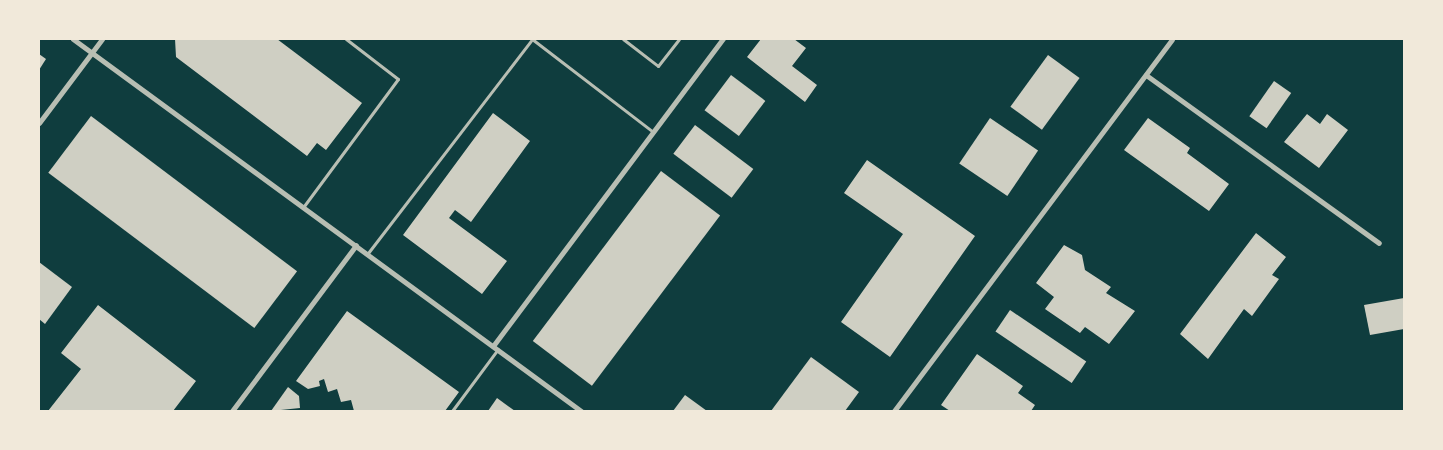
<!DOCTYPE html>
<style>
body{margin:0}
#map{position:relative;width:1443px;height:450px;overflow:hidden;background:#0f3d3e;font-family:Poppins,sans-serif}
div>[style]{position:absolute}
.building>*{inset:0;background:#cfcfc3;transform-origin:0 0}
.service>*{height:3px;margin:-1.5px;padding:0 1.5px;transform-origin:1.5px;border-radius:1.5px;background:#b8beb3}
.minor>*{height:5px;margin:-2.5px;padding:0 2.5px;transform-origin:2.5px;border-radius:2.5px;background:#b8beb3}
span{translate:-50% -50%;white-space:nowrap;text-align:center;line-height:1.15;-webkit-text-stroke:4px #f1e9da;paint-order:stroke}
.frame{position:absolute;inset:0;border:40px solid #f1e9da;pointer-events:none}
</style>
<div id="map">
<div class="building">
<div style="clip-path:polygon(175px 39px,277px 39px,362px 103px,326px 150px,317px 143px,307px 156px,176px 57px)"></div>
<div style="clip-path:polygon(761px 39px,794px 39px,806px 48px,792px 66px,817px 85px,805px 102px,747px 57px)"></div>
<div style="clip-path:polygon(39px 54px,46px 59px,39px 70px)"></div>
<div style="left:1048px;top:55px;width:39px;height:64px;rotate:36deg"></div>
<div style="left:731px;top:75px;width:43px;height:44px;rotate:37deg"></div>
<div style="left:1274px;top:81px;width:21px;height:43px;rotate:35deg"></div>
<div style="clip-path:polygon(493px 113px,530px 141px,471px 222px,455px 210px,449px 218px,507px 261px,482px 294px,403px 235px)"></div>
<div style="clip-path:polygon(1307px 114px,1320px 124px,1327px 114px,1348px 130px,1319px 168px,1284px 142px)"></div>
<div style="left:91px;top:116px;width:258px;height:71px;rotate:37deg"></div>
<div style="left:990px;top:118px;width:58px;height:55px;rotate:34deg"></div>
<div style="clip-path:polygon(1148px 118px,1190px 148px,1187px 153px,1229px 184px,1209px 211px,1124px 150px)"></div>
<div style="left:695px;top:125px;width:73px;height:36px;rotate:37deg"></div>
<div style="clip-path:polygon(867px 160px,975px 236px,890px 357px,841px 322px,903px 234px,844px 193px)"></div>
<div style="left:661px;top:171px;width:74px;height:213px;rotate:37deg"></div>
<div style="clip-path:polygon(1256px 233px,1286px 257px,1272px 275px,1279px 279px,1252px 316px,1244px 309px,1208px 359px,1180px 334px)"></div>
<div style="clip-path:polygon(1064px 245px,1082px 255px,1085px 270px,1111px 287px,1106px 293px,1135px 311px,1109px 344px,1085px 327px,1080px 333px,1045px 309px,1054px 297px,1036px 283px)"></div>
<div style="clip-path:polygon(39px 262px,72px 287px,45px 324px,39px 319px)"></div>
<div style="clip-path:polygon(1404px 298px,1404px 329px,1370px 335px,1364px 305px)"></div>
<div style="clip-path:polygon(98px 305px,196px 381px,173px 411px,48px 411px,81px 369px,61px 353px)"></div>
<div style="left:1010px;top:310px;width:92px;height:26px;rotate:34deg"></div>
<div style="clip-path:polygon(347px 311px,459px 392px,445px 411px,354px 411px,351px 400px,341px 402px,337px 389px,328px 392px,324px 379px,319px 381px,320px 386px,308px 389px,296px 381px)"></div>
<div style="clip-path:polygon(977px 354px,1023px 386px,1018px 393px,1035px 405px,1031px 411px,950px 411px,941px 405px)"></div>
<div style="clip-path:polygon(811px 357px,859px 392px,845px 411px,771px 411px)"></div>
<div style="clip-path:polygon(288px 387px,299px 396px,300px 408px,271px 411px)"></div>
<div style="clip-path:polygon(685px 395px,707px 411px,673px 411px)"></div>
<div style="clip-path:polygon(497px 398px,515px 411px,488px 411px)"></div>
</div>
<div class="service">
<div style="left:623px;top:39px;width:44px;rotate:37.6deg"></div>
<div style="left:658px;top:66px;width:34px;rotate:-52deg"></div>
<div style="left:304px;top:206px;width:158px;rotate:-53.5deg"></div>
<div style="left:398px;top:79px;width:66px;rotate:-142.4deg"></div>
<div style="left:368px;top:253px;width:270px;rotate:-52.5deg"></div>
<div style="left:532px;top:39px;width:153px;rotate:37.5deg"></div>
<div style="left:452px;top:411px;width:77px;rotate:-53.4deg"></div>
</div>
<div class="minor">
<div style="left:73px;top:39px;width:630px;rotate:36.21deg"></div>
<div style="left:1146px;top:75px;width:287px;rotate:35.8deg"></div>
<div style="left:39px;top:123px;width:105px;rotate:-53.1deg"></div>
<div style="left:493px;top:346px;width:384px;rotate:-53.2deg"></div>
<div style="left:232px;top:411px;width:207px;rotate:-53.2deg"></div>
<div style="left:894px;top:411px;width:464px;rotate:-53.2deg"></div>
</div>
<div class="frame"></div>
</div>
